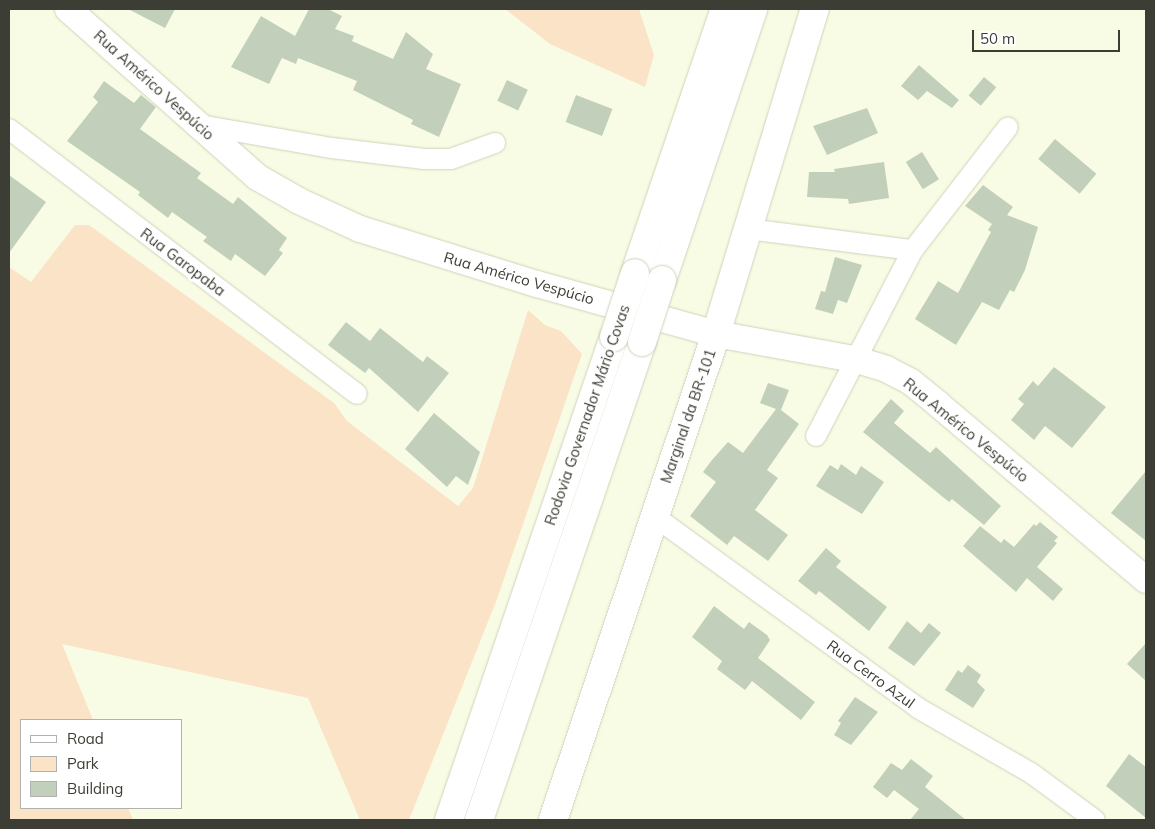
<!DOCTYPE html>
<meta charset="utf-8">
<style>
body{margin:0}
#map{position:relative;width:1155px;height:829px;overflow:hidden;background:#f9fce4;font-family:Mulish,sans-serif}
div>[style]{position:absolute}
.green>*{inset:0;background:#fbe3c7}
.building>*{inset:0;background:#c2cfbb;transform-origin:0 0}
.roads{filter:drop-shadow(0 0 1px #cfd2bb) drop-shadow(0 0 1px #cfd2bb)}
.minor>*{height:20px;margin:-10px;padding:0 10px;transform-origin:10px;border-radius:10px;background:#fff}
.tertiary>*{height:26px;margin:-13px;padding:0 13px;transform-origin:13px;border-radius:13px;background:#fff}
.secondary>*{height:28px;margin:-14px;padding:0 14px;transform-origin:14px;border-radius:14px;background:#fff}
.motorway>*{height:28px;margin:-14px;padding:0 14px;transform-origin:14px;border-radius:14px;background:#fff}
.bridges{filter:drop-shadow(0 0 1px #cfd2bb) drop-shadow(0 0 1px #cfd2bb)}
.motorway-bridge>*{height:28px;margin:-14px;padding:0 14px;transform-origin:14px;border-radius:14px;background:#fff}
span{translate:-50% -50%;white-space:nowrap;text-align:center;line-height:1.15;-webkit-text-stroke:5px #fff;paint-order:stroke}
.street-label{font-size:15px;color:#3c3d34}
.frame{position:absolute;inset:0;border:10px solid #3c3d34;pointer-events:none}
.legend{position:absolute;left:20px;top:719px;width:162px;height:90px;box-sizing:border-box;background:#fff;border:1px solid #b1b1ae;margin:0;padding:6px 9px;list-style:none;font-size:15px;color:#3c3d34}
.legend li{display:flex;align-items:center;gap:10px;height:25px}
.legend b{width:25px;border:1px solid #b1b1ae}
.scale{position:absolute;left:972px;top:30px;width:148px;height:22px;box-sizing:border-box;border:2px solid #3c3d34;border-top:0;padding-left:6px;font-size:15px;line-height:18px;white-space:nowrap;color:#3c3d34;-webkit-text-stroke:4px #fff;paint-order:stroke}
</style>
<div id="map">
<div class="green">
<div style="clip-path:polygon(505px 9px,639px 9px,654px 55px,645px 87px,550px 44px)"></div>
<div style="clip-path:polygon(75px 225px,89px 225px,334px 403px,347px 421px,458px 506px,473px 488px,528px 310px,545px 325px,561px 331px,582px 354px,497px 599px,409px 820px,360px 820px,308px 698px,62px 644px,93px 720px,21px 720px,21px 808px,128px 808px,133px 820px,9px 820px,9px 267px,31px 282px)"></div>
</div>
<div class="building">
<div style="clip-path:polygon(128px 9px,175px 9px,165px 28px)"></div>
<div style="clip-path:polygon(309px 9px,328px 9px,342px 16px,335px 29px,354px 36px,352px 41px,393px 59px,406px 32px,433px 54px,426px 69px,461px 84px,439px 137px,411px 124px,413px 120px,353px 90px,357px 81px,298px 58px,296px 64px,282px 58px,269px 84px,231px 67px,261px 16px,295px 36px)"></div>
<div style="clip-path:polygon(919px 65px,959px 100px,952px 108px,927px 91px,918px 100px,901px 86px)"></div>
<div style="left:984px;top:77px;width:16px;height:24px;rotate:40deg"></div>
<div style="left:507px;top:80px;width:23px;height:23px;rotate:25deg"></div>
<div style="clip-path:polygon(104px 81px,134px 103px,141px 95px,152px 104px,156px 107px,140px 129px,201px 173px,197px 178px,233px 204px,238px 197px,287px 238px,279px 250px,283px 253px,265px 276px,235px 254px,231px 261px,203px 241px,207px 237px,172px 212px,168px 218px,138px 195px,140px 192px,67px 141px,98px 102px,93px 97px)"></div>
<div style="left:576px;top:95px;width:39px;height:29px;rotate:21deg"></div>
<div style="clip-path:polygon(867px 108px,878px 133px,827px 155px,813px 126px)"></div>
<div style="left:1055px;top:139px;width:54px;height:26px;rotate:40deg"></div>
<div style="left:922px;top:152px;width:32px;height:19px;rotate:58deg"></div>
<div style="clip-path:polygon(884px 162px,889px 198px,849px 204px,848px 199px,807px 197px,809px 172px,835px 172px,834px 169px)"></div>
<div style="clip-path:polygon(9px 175px,46px 202px,9px 253px)"></div>
<div style="clip-path:polygon(983px 185px,1013px 207px,1007px 215px,1038px 227px,1025px 270px,1014px 292px,1010px 290px,999px 310px,982px 302px,956px 345px,915px 319px,938px 281px,958px 293px,991px 232px,988px 230px,992px 224px,965px 206px)"></div>
<div style="clip-path:polygon(835px 257px,862px 265px,847px 303px,838px 300px,833px 314px,815px 309px,821px 291px,825px 292px)"></div>
<div style="clip-path:polygon(346px 322px,370px 341px,380px 328px,423px 362px,427px 356px,449px 373px,418px 412px,369px 368px,365px 373px,328px 345px)"></div>
<div style="clip-path:polygon(1054px 367px,1106px 407px,1072px 448px,1045px 426px,1034px 440px,1011px 420px,1024px 404px,1018px 399px,1033px 381px,1038px 386px)"></div>
<div style="clip-path:polygon(768px 383px,789px 390px,781px 410px,799px 424px,767px 470px,778px 478px,755px 510px,788px 535px,768px 561px,734px 536px,727px 545px,690px 516px,716px 482px,703px 472px,712px 460px,728px 442px,743px 453px,776px 409px,760px 403px)"></div>
<div style="clip-path:polygon(891px 399px,904px 411px,894px 423px,930px 453px,936px 447px,1001px 506px,984px 525px,952px 499px,949px 502px,863px 432px)"></div>
<div style="clip-path:polygon(434px 413px,480px 452px,468px 485px,456px 476px,447px 487px,405px 449px)"></div>
<div style="clip-path:polygon(841px 464px,856px 475px,861px 466px,884px 482px,862px 514px,816px 486px,830px 465px,838px 470px)"></div>
<div style="clip-path:polygon(1146px 471px,1146px 541px,1111px 513px)"></div>
<div style="clip-path:polygon(1040px 522px,1058px 537px,1054px 541px,1057px 543px,1037px 567px,1063px 589px,1053px 601px,1027px 578px,1016px 592px,963px 546px,980px 526px,1001px 543px,1004px 539px,1014px 547px,1034px 524px,1036px 526px)"></div>
<div style="clip-path:polygon(826px 548px,841px 561px,836px 567px,887px 607px,869px 631px,819px 591px,816px 595px,798px 581px)"></div>
<div style="clip-path:polygon(714px 606px,744px 629px,749px 622px,767px 635px,770px 640px,758px 658px,815px 702px,801px 720px,752px 681px,745px 690px,717px 669px,722px 661px,692px 637px)"></div>
<div style="clip-path:polygon(907px 621px,921px 633px,929px 623px,941px 633px,914px 666px,888px 648px)"></div>
<div style="clip-path:polygon(1146px 643px,1146px 681px,1127px 664px)"></div>
<div style="clip-path:polygon(968px 665px,981px 675px,977px 682px,985px 690px,973px 708px,945px 690px,958px 670px,962px 673px)"></div>
<div style="clip-path:polygon(855px 697px,878px 712px,851px 745px,834px 735px,841px 723px,838px 721px)"></div>
<div style="clip-path:polygon(1129px 754px,1146px 767px,1146px 818px,1106px 786px)"></div>
<div style="clip-path:polygon(911px 759px,933px 776px,925px 787px,966px 820px,910px 820px,919px 809px,894px 790px,887px 798px,873px 787px,891px 763px,902px 770px)"></div>
</div>
<div class="roads">
<div class="minor">
<div style="left:200px;top:125px;width:134px;rotate:9.9deg"></div>
<div style="left:332px;top:148px;width:93px;rotate:6.8deg"></div>
<div style="left:424px;top:159px;width:27px"></div>
<div style="left:451px;top:159px;width:47px;rotate:-20deg"></div>
<div style="left:9px;top:129px;width:437px;rotate:37.3deg"></div>
<div style="left:748px;top:229px;width:166px;rotate:7.3deg"></div>
<div style="left:816px;top:436px;width:210px;rotate:-62.5deg"></div>
<div style="left:913px;top:250px;width:155px;rotate:-52.3deg"></div>
<div style="left:654px;top:516px;width:326px;rotate:36deg"></div>
<div style="left:918px;top:708px;width:130px;rotate:29.9deg"></div>
<div style="left:1031px;top:773px;width:79px;rotate:36.3deg"></div>
</div>
<div class="tertiary">
<div style="left:68px;top:9px;width:253px;rotate:41.6deg"></div>
<div style="left:257px;top:177px;width:48px;rotate:29.7deg"></div>
<div style="left:299px;top:201px;width:67px;rotate:24.7deg"></div>
<div style="left:360px;top:229px;width:185px;rotate:17.3deg"></div>
<div style="left:537px;top:284px;width:186px;rotate:15.6deg"></div>
<div style="left:716px;top:334px;width:140px;rotate:10.3deg"></div>
<div style="left:854px;top:359px;width:34px;rotate:17deg"></div>
<div style="left:886px;top:369px;width:28px;rotate:27deg"></div>
<div style="left:911px;top:382px;width:36px;rotate:39deg"></div>
<div style="left:939px;top:405px;width:271px;rotate:40.2deg"></div>
</div>
<div class="secondary">
<div style="left:553px;top:820px;width:513px;rotate:-71.46deg"></div>
<div style="left:716px;top:334px;width:340px;rotate:-73.1deg"></div>
</div>
<div class="motorway">
<div style="left:635px;top:273px;width:279px;rotate:-71.2deg"></div>
<div style="left:662px;top:280px;width:286px;rotate:-71.4deg"></div>
<div style="left:449px;top:820px;width:510px;rotate:-71.14deg"></div>
<div style="left:479px;top:820px;width:505px;rotate:-71.17deg"></div>
</div>
</div>
<div class="bridges">
<div class="motorway-bridge">
<div style="left:614px;top:337px;width:67px;rotate:-71.8deg"></div>
<div style="left:642px;top:342px;width:65px;rotate:-72.1deg"></div>
</div>
</div>
<div class="street-label">
<span style="left:154px;top:85px;rotate:42deg">Rua Américo Vespúcio</span>
<span style="left:183px;top:262px;rotate:37deg">Rua Garopaba</span>
<span style="left:519px;top:278px;rotate:16deg">Rua Américo Vespúcio</span>
<span style="left:587px;top:415px;rotate:-71deg">Rodovia Governador Mário Covas</span>
<span style="left:688px;top:416px;rotate:-71deg">Marginal da BR-101</span>
<span style="left:966px;top:430px;rotate:39deg">Rua Américo Vespúcio</span>
<span style="left:871px;top:674px;rotate:36deg">Rua Cerro Azul</span>
</div>
<div class="frame"></div>
<ul class="legend">
<li><b style="height:6px;background:#fff"></b>Road</li>
<li><b style="height:14px;background:#fbe3c7"></b>Park</li>
<li><b style="height:14px;background:#c2cfbb"></b>Building</li>
</ul>
<div class="scale">50 m</div>
</div>
